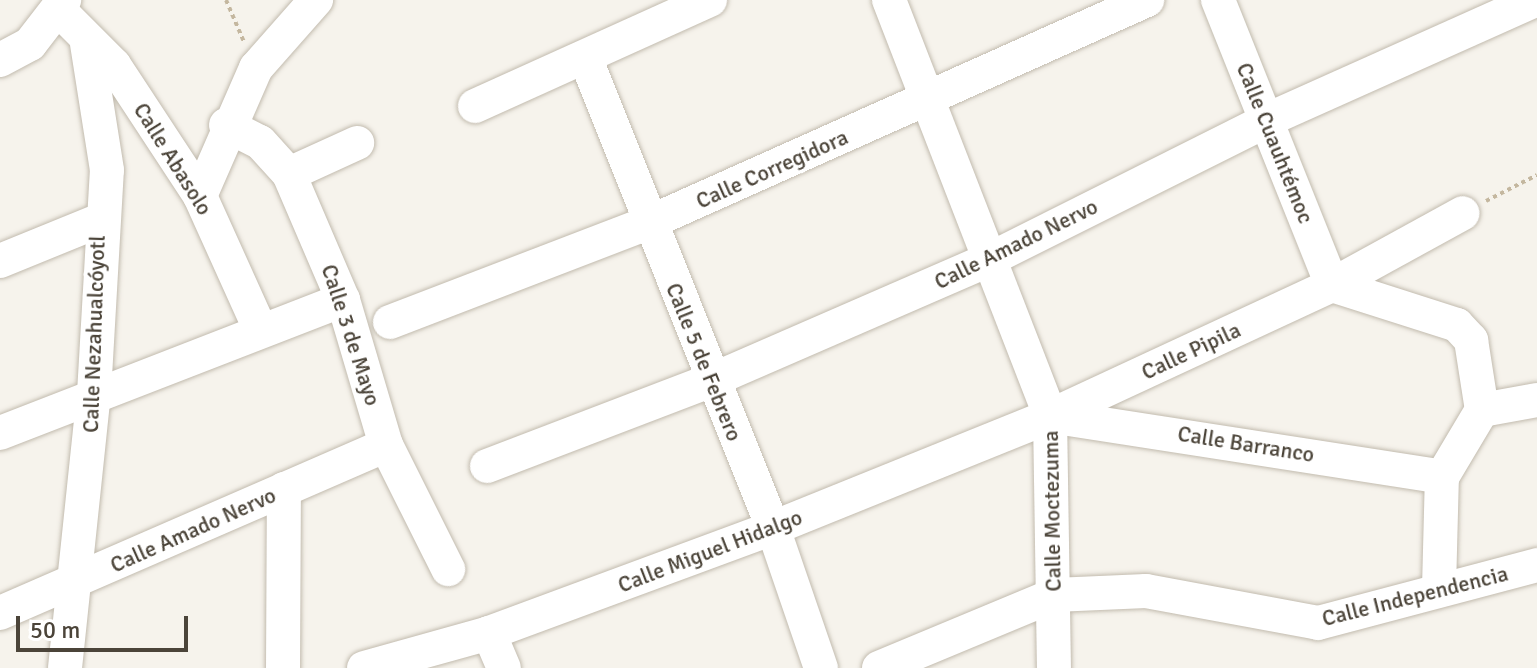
<!DOCTYPE html>
<meta charset="utf-8">
<style>
body{margin:0}
#map{position:relative;width:1537px;height:668px;overflow:hidden;background:#f6f3ec;font-family:Signika,sans-serif}
div>[style]{position:absolute}
.path>*{height:4px;margin-top:-2px;transform-origin:0;background:repeating-linear-gradient(90deg,#c4b79f 0 4px,transparent 0 8px)}
.roads{filter:drop-shadow(0 0 2px #c2bbae) drop-shadow(0 0 2px #c2bbae)}
.minor>*{height:34px;margin:-17px;padding:0 17px;transform-origin:17px;border-radius:17px;background:#fff}
span{translate:-50% -50%;white-space:nowrap;text-align:center;line-height:1.15;-webkit-text-stroke:7px #fff;paint-order:stroke}
.street-label{font-size:22px;color:#4b4439}
.scale{position:absolute;left:16px;top:616px;width:172px;height:36px;box-sizing:border-box;border:4px solid #4b4439;border-top:0;padding-left:10px;font-size:24px;line-height:28px;white-space:nowrap;color:#4b4439;-webkit-text-stroke:6px #fff;paint-order:stroke}
</style>
<div id="map">
<div class="path">
<div style="left:226px;top:0;width:46px;rotate:66.8deg"></div>
<div style="left:1486px;top:201px;width:57px;rotate:-27deg"></div>
</div>
<div class="roads">
<div class="minor">
<div style="left:889px;top:0;width:446px;rotate:68.8deg"></div>
<div style="left:1050px;top:416px;width:252px;rotate:89.1deg"></div>
<div style="left:1218px;top:0;width:307px;rotate:68.2deg"></div>
<div style="left:59px;top:10px;width:78px;rotate:45deg"></div>
<div style="left:114px;top:65px;width:157px;rotate:56.7deg"></div>
<div style="left:200px;top:196px;width:148px;rotate:65.7deg"></div>
<div style="left:585px;top:57px;width:507px;rotate:68.24deg"></div>
<div style="left:773px;top:528px;width:148px;rotate:71.1deg"></div>
<div style="left:0;top:60px;width:34px;rotate:-28deg"></div>
<div style="left:30px;top:44px;width:56px;rotate:-52.3deg"></div>
<div style="left:475px;top:106px;width:258px;rotate:-24.3deg"></div>
<div style="left:226px;top:125px;width:38px;rotate:27deg"></div>
<div style="left:260px;top:142px;width:43px;rotate:47.8deg"></div>
<div style="left:289px;top:174px;width:137px;rotate:66.8deg"></div>
<div style="left:343px;top:300px;width:151px;rotate:73.5deg"></div>
<div style="left:386px;top:445px;width:139px;rotate:63.4deg"></div>
<div style="left:289px;top:174px;width:75px;rotate:-24.5deg"></div>
<div style="left:200px;top:196px;width:140px;rotate:-66.4deg"></div>
<div style="left:256px;top:68px;width:91px;rotate:-48.6deg"></div>
<div style="left:0;top:261px;width:106px;rotate:-22.2deg"></div>
<div style="left:1332px;top:285px;width:131px;rotate:17.7deg"></div>
<div style="left:1457px;top:325px;width:21px;rotate:47deg"></div>
<div style="left:1471px;top:340px;width:71px;rotate:81.1deg"></div>
<div style="left:390px;top:322px;width:276px;rotate:-21deg"></div>
<div style="left:648px;top:223px;width:547px;rotate:-24.08deg"></div>
<div style="left:1482px;top:410px;width:56px;rotate:-10.3deg"></div>
<div style="left:1050px;top:416px;width:397px;rotate:8.8deg"></div>
<div style="left:0;top:433px;width:368px;rotate:-21.2deg"></div>
<div style="left:487px;top:466px;width:239px;rotate:-20.9deg"></div>
<div style="left:710px;top:381px;width:303px;rotate:-23.5deg"></div>
<div style="left:988px;top:260px;width:312px;rotate:-26.6deg"></div>
<div style="left:1267px;top:120px;width:294px;rotate:-24.1deg"></div>
<div style="left:1439px;top:588px;width:111px;rotate:-88.5deg"></div>
<div style="left:1442px;top:477px;width:78px;rotate:-59.2deg"></div>
<div style="left:0;top:613px;width:421px;rotate:-23.5deg"></div>
<div style="left:489px;top:633px;width:38px;rotate:67deg"></div>
<div style="left:65px;top:668px;width:276px;rotate:-84deg"></div>
<div style="left:94px;top:394px;width:224px;rotate:-86.7deg"></div>
<div style="left:107px;top:170px;width:128px;rotate:-99deg"></div>
<div style="left:283px;top:668px;width:179px;rotate:-89.7deg"></div>
<div style="left:364px;top:668px;width:130px;rotate:-15.6deg"></div>
<div style="left:489px;top:633px;width:303px;rotate:-20.3deg"></div>
<div style="left:773px;top:528px;width:299px;rotate:-22deg"></div>
<div style="left:1050px;top:416px;width:311px;rotate:-24.9deg"></div>
<div style="left:1332px;top:285px;width:149px;rotate:-28.8deg"></div>
<div style="left:879px;top:668px;width:190px;rotate:-22.6deg"></div>
<div style="left:1054px;top:595px;width:92px;rotate:-2.5deg"></div>
<div style="left:1146px;top:591px;width:175px;rotate:10.5deg"></div>
<div style="left:1318px;top:623px;width:227px;rotate:-14.8deg"></div>
</div>
</div>
<div class="street-label">
<span style="left:1275px;top:143px;rotate:68deg">Calle Cuauhtémoc</span>
<span style="left:173px;top:159px;rotate:58deg">Calle Abasolo</span>
<span style="left:772px;top:169px;rotate:-24deg">Calle Corregidora</span>
<span style="left:1016px;top:244px;rotate:-26deg">Calle Amado Nervo</span>
<span style="left:94px;top:334px;rotate:-88deg">Calle Nezahualcóyotl</span>
<span style="left:351px;top:335px;rotate:72deg">Calle 3 de Mayo</span>
<span style="left:1191px;top:351px;rotate:-25deg">Calle Pipila</span>
<span style="left:704px;top:362px;rotate:68deg">Calle 5 de Febrero</span>
<span style="left:1246px;top:444px;rotate:9deg">Calle Barranco</span>
<span style="left:1052px;top:511px;rotate:-91deg">Calle Moctezuma</span>
<span style="left:193px;top:530px;rotate:-24deg">Calle Amado Nervo</span>
<span style="left:710px;top:551px;rotate:-21deg">Calle Miguel Hidalgo</span>
<span style="left:1415px;top:596px;rotate:-14deg">Calle Independencia</span>
</div>
<div class="scale">50 m</div>
</div>
